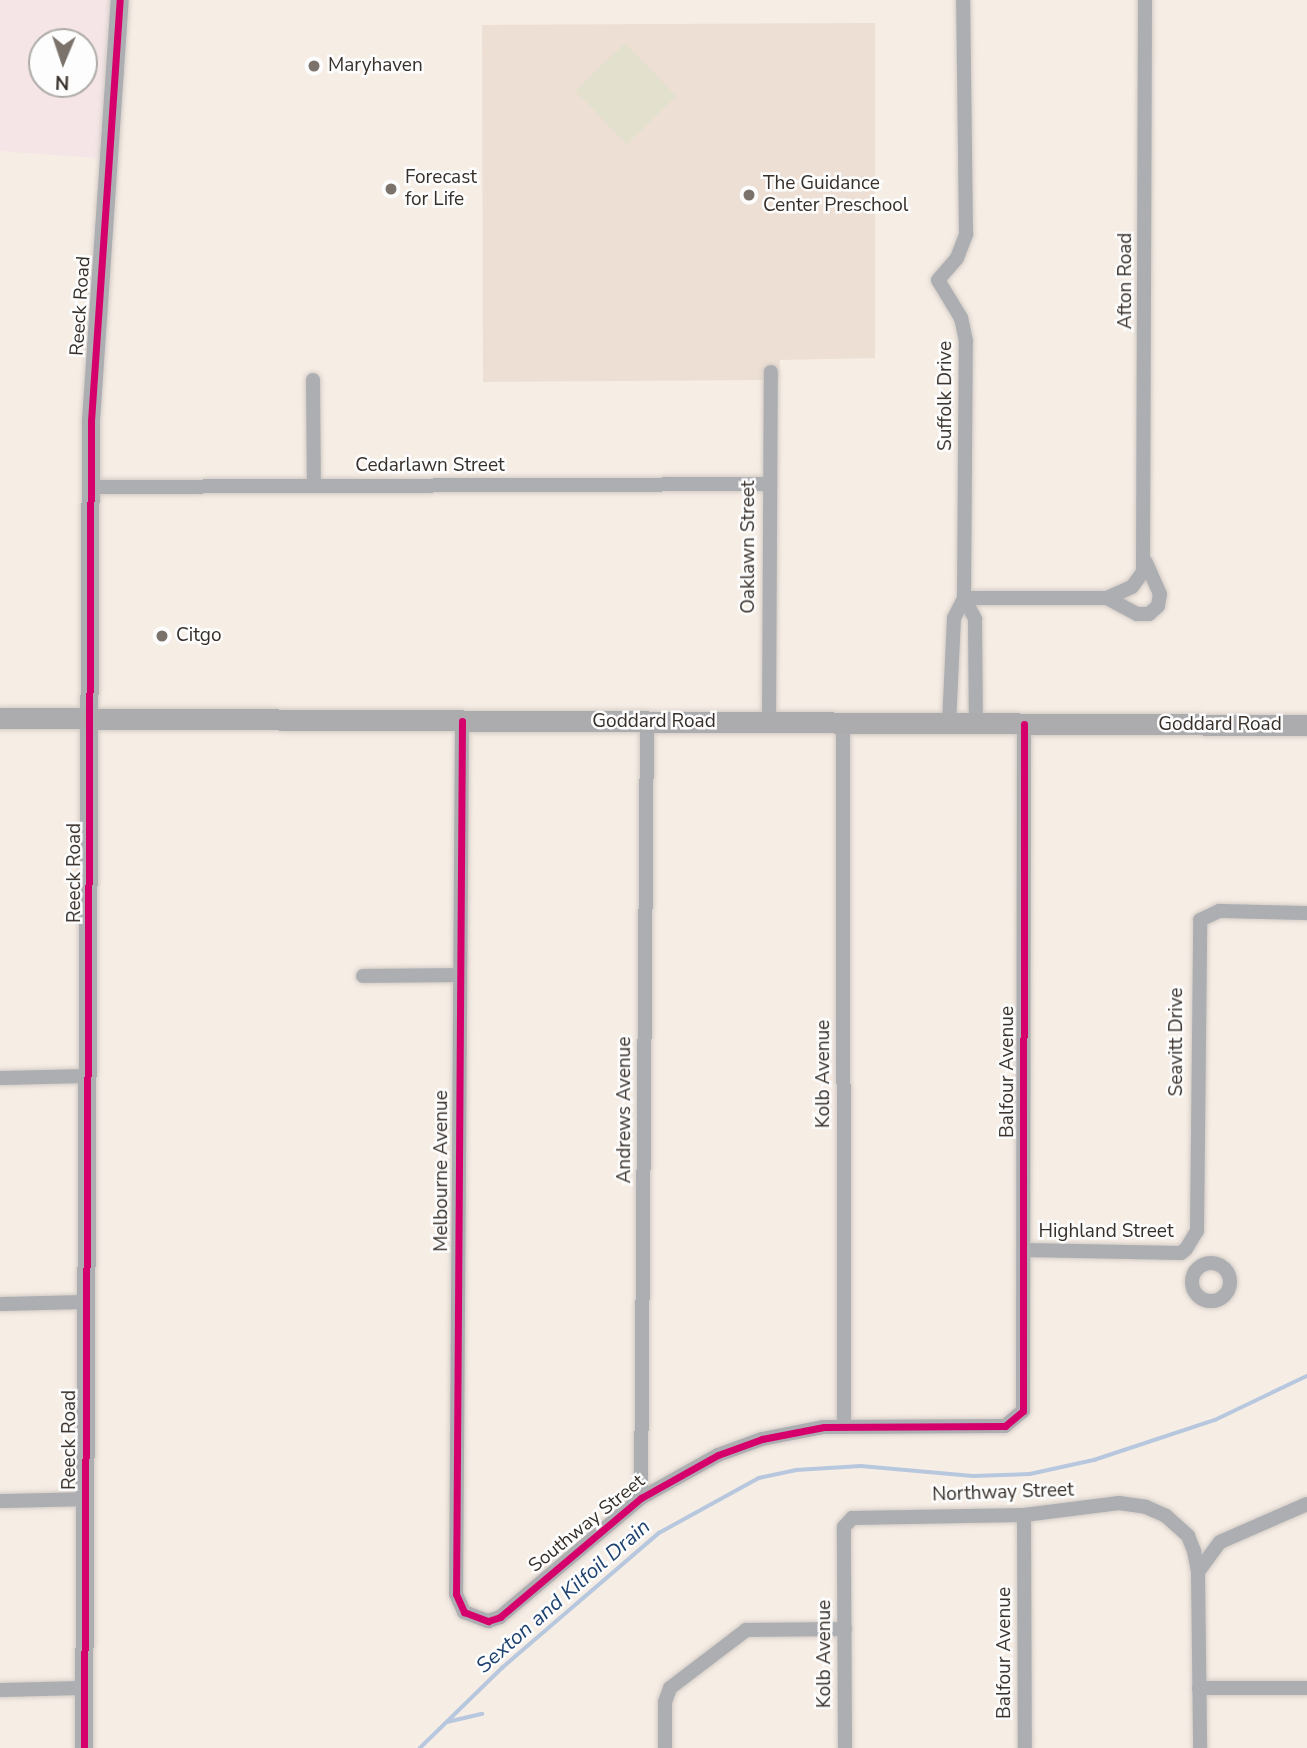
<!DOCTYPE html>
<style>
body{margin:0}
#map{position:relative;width:1307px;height:1748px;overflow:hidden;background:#f6ede5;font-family:"Nunito Sans",sans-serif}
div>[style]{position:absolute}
.industrial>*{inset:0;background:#f5e5e7}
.education>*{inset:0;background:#eddfd4}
.green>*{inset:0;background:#e3e1ce;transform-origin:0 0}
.stream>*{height:3.5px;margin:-1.75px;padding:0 1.75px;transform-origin:1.75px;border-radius:1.75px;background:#b7c7de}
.roads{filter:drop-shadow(0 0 2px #d2cbc5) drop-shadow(0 0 2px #d2cbc5)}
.minor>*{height:14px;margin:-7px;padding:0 7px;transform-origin:7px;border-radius:7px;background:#acaeb2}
.minor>.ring{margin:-7px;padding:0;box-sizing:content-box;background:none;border:14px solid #acaeb2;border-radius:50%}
.tertiary>*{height:18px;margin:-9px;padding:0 9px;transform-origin:9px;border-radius:9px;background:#acaeb2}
.secondary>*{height:21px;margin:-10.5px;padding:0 10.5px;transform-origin:10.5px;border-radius:10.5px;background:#acacaf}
.cycleway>*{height:7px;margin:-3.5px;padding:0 3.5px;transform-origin:3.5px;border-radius:3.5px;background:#d6006c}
.dots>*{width:19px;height:19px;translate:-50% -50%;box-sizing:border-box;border:4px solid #fdfdfd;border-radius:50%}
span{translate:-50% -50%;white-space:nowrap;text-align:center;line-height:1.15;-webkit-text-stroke:5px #fdfdfd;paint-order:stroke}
.poi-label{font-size:19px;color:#372f29}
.left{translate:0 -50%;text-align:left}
.street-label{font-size:19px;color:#372f29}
.water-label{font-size:21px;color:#1e4270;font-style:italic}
.north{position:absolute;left:28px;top:28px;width:70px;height:70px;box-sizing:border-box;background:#fdfdfd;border:2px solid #aeaba8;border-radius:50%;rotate:182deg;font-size:19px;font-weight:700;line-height:28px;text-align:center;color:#372f29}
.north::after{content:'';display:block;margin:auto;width:24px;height:32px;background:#7a726b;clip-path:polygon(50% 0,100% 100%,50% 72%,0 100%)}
</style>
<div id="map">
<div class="industrial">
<div style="clip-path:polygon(evenodd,0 0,120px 0,110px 159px,0 151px,0 0,42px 42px,84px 42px,84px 84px,42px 84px,42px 42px)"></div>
</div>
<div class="education">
<div style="clip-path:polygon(875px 23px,875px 358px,780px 360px,779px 380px,483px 382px,482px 25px)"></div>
</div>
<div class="green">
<div style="left:625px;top:43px;width:74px;height:69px;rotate:46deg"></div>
</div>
<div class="stream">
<div style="left:447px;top:1722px;width:36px;rotate:-13deg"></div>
<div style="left:420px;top:1748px;width:115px;rotate:-44.3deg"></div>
<div style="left:502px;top:1668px;width:207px;rotate:-40.7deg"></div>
<div style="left:659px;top:1533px;width:114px;rotate:-28.8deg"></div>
<div style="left:759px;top:1478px;width:38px;rotate:-12deg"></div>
<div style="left:796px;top:1470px;width:65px;rotate:-3.5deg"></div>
<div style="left:861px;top:1466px;width:112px;rotate:5.1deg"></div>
<div style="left:973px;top:1476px;width:57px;rotate:-2deg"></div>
<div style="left:1030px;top:1474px;width:66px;rotate:-12.3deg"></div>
<div style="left:1094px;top:1460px;width:127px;rotate:-18.3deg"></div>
<div style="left:1215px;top:1420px;width:102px;rotate:-25.6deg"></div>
</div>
<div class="roads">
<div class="minor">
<div style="left:313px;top:380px;width:105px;rotate:89.5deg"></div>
<div style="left:91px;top:487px;width:677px;rotate:-0.25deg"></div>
<div style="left:964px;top:598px;width:143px"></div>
<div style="left:1107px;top:598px;width:27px;rotate:-24deg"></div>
<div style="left:1132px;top:587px;width:19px;rotate:-54deg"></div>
<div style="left:1143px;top:572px;width:572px;rotate:-89.8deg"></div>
<div style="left:964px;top:598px;width:24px;rotate:62deg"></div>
<div style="left:975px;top:619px;width:105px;rotate:89.5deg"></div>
<div style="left:1107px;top:598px;width:34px;rotate:28deg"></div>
<div style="left:1137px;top:614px;width:12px"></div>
<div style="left:1149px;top:614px;width:12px;rotate:-42deg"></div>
<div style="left:1158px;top:606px;width:12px;rotate:-81deg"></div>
<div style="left:1160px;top:594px;width:35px;rotate:-114deg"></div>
<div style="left:462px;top:721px;width:873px;rotate:90.39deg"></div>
<div style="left:456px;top:1594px;width:20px;rotate:66deg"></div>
<div style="left:464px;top:1612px;width:26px;rotate:21deg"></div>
<div style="left:488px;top:1621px;width:13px;rotate:-18deg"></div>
<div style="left:500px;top:1617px;width:185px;rotate:-40.2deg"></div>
<div style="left:641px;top:1498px;width:88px;rotate:-29.2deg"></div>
<div style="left:718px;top:1455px;width:47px;rotate:-20deg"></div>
<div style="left:762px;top:1439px;width:63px;rotate:-11deg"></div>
<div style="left:824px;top:1427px;width:181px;rotate:-0.3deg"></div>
<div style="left:1005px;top:1426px;width:23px;rotate:-40deg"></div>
<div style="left:1023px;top:1411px;width:687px;rotate:-89.92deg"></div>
<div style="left:769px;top:723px;width:351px;rotate:-89.7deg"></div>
<div style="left:843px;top:723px;width:702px;rotate:89.92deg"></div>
<div style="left:949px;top:724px;width:106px;rotate:-87.3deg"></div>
<div style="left:954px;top:618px;width:22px;rotate:-63deg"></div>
<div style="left:964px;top:598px;width:257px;rotate:-89.6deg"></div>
<div style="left:966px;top:341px;width:24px;rotate:-102deg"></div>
<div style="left:961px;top:318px;width:44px;rotate:-121.2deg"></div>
<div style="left:938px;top:280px;width:29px;rotate:-49deg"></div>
<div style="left:957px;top:258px;width:26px;rotate:-69deg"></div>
<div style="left:966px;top:234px;width:234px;rotate:-90.7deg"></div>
<div style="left:363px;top:976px;width:96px;rotate:-0.6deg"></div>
<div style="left:0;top:1078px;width:89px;rotate:-1.3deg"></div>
<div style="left:1186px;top:1249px;width:21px;rotate:-59deg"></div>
<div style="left:1197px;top:1231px;width:311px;rotate:-89.4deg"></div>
<div style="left:1200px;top:920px;width:21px;rotate:-25deg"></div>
<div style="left:1219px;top:911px;width:88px;rotate:1.3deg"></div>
<div style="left:1024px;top:1250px;width:157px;rotate:1.1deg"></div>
<div style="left:1181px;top:1253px;width:6px;rotate:-39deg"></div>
<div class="ring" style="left:1192px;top:1263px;width:24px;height:24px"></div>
<div style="left:0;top:1304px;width:87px;rotate:-1.3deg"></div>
<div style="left:641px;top:1498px;width:776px;rotate:-89.56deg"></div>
<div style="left:0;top:1501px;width:85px;rotate:-1.3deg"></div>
<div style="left:1024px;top:1515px;width:233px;rotate:89.8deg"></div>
<div style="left:1198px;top:1572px;width:37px;rotate:-54deg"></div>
<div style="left:1220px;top:1542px;width:95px;rotate:-23.6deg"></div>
<div style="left:1199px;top:1688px;width:108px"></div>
<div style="left:0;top:1690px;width:84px;rotate:-1.4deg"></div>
<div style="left:665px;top:1748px;width:46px;rotate:-90deg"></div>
<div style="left:665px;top:1702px;width:15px;rotate:-70deg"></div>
<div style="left:670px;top:1688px;width:96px;rotate:-37.3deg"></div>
<div style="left:746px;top:1630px;width:99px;rotate:-0.6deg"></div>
<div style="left:845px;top:1748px;width:221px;rotate:-90.3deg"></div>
<div style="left:844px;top:1527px;width:12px;rotate:-48deg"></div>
<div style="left:852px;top:1518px;width:172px;rotate:-1deg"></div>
<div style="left:1024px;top:1515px;width:96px;rotate:-7.2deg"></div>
<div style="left:1119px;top:1503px;width:27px;rotate:8deg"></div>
<div style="left:1146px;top:1507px;width:22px;rotate:24deg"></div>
<div style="left:1166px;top:1516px;width:30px;rotate:42deg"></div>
<div style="left:1188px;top:1536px;width:16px;rotate:68deg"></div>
<div style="left:1194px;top:1551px;width:21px;rotate:79deg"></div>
<div style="left:1198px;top:1572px;width:176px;rotate:89.3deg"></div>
</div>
<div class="tertiary">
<div style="left:84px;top:1748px;width:1327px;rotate:-89.7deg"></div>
<div style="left:91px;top:421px;width:422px;rotate:-86.1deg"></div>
</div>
<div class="secondary">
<div style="left:0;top:718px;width:1307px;rotate:0.31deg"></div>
</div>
</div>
<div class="cycleway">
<div style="left:462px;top:721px;width:873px;rotate:90.39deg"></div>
<div style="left:456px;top:1594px;width:20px;rotate:66deg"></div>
<div style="left:464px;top:1612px;width:26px;rotate:21deg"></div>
<div style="left:488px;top:1621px;width:13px;rotate:-18deg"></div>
<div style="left:500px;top:1617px;width:185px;rotate:-40.2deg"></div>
<div style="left:641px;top:1498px;width:88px;rotate:-29.2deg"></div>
<div style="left:718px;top:1455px;width:47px;rotate:-20deg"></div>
<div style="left:762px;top:1439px;width:63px;rotate:-11deg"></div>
<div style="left:824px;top:1427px;width:181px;rotate:-0.3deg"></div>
<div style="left:1005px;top:1426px;width:23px;rotate:-40deg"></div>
<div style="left:1023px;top:1411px;width:687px;rotate:-89.92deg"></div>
<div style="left:84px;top:1748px;width:1327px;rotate:-89.7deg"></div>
<div style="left:91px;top:421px;width:422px;rotate:-86.1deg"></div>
</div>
<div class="dots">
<div style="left:314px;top:66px;background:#7a726b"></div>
<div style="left:391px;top:189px;background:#7a726b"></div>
<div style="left:749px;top:195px;background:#7a726b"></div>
<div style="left:162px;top:636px;background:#7a726b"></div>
</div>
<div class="poi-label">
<span class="left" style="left:328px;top:66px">Maryhaven</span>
<span class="left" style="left:405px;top:189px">Forecast<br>for Life</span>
<span class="left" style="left:763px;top:195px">The Guidance<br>Center Preschool</span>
<span class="left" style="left:176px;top:636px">Citgo</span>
</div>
<div class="street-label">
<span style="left:1126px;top:281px;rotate:-90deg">Afton Road</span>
<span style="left:81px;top:306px;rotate:-86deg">Reeck Road</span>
<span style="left:946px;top:396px;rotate:-90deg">Suffolk Drive</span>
<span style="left:430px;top:466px">Cedarlawn Street</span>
<span style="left:749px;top:547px;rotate:-90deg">Oaklawn Street</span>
<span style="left:654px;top:722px">Goddard Road</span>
<span style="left:1220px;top:725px">Goddard Road</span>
<span style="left:75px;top:873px;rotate:-90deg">Reeck Road</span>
<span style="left:1177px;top:1042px;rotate:-90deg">Seavitt Drive</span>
<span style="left:1008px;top:1072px;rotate:-90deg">Balfour Avenue</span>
<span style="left:824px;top:1074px;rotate:-90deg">Kolb Avenue</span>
<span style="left:625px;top:1110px;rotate:-90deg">Andrews Avenue</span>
<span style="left:442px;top:1171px;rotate:-90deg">Melbourne Avenue</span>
<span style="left:1106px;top:1232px">Highland Street</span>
<span style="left:70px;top:1440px;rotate:-90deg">Reeck Road</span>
<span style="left:1003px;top:1493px;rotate:-2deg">Northway Street</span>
<span style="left:587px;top:1524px;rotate:-39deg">Southway Street</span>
<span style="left:1005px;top:1653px;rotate:-90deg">Balfour Avenue</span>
<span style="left:825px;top:1654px;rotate:-90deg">Kolb Avenue</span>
</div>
<div class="water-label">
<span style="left:563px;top:1596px;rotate:-41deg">Sexton and Kilfoil Drain</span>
</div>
<div class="north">N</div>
</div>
